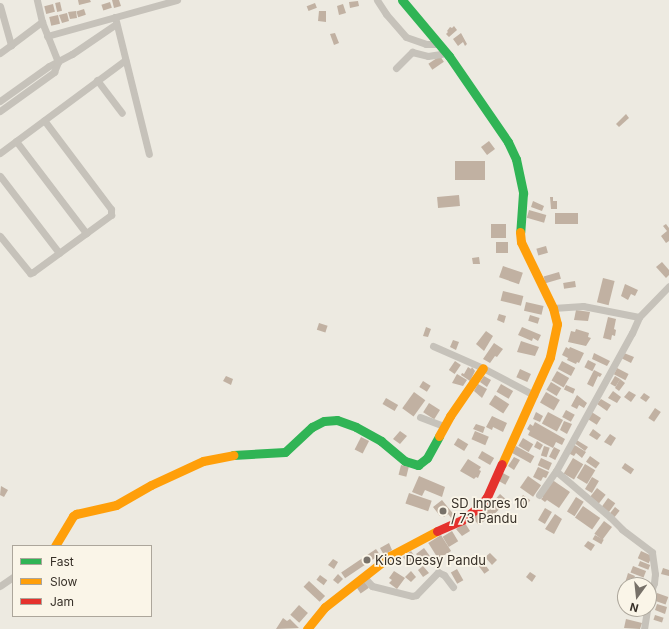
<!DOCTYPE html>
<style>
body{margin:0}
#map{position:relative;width:669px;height:629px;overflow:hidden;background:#edeae1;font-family:Inter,sans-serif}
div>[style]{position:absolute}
.building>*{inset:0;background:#c1b1a2;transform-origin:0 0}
.street>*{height:7px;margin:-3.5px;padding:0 3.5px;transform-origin:3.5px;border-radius:3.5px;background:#c6c2ba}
.fast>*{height:9px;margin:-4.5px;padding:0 4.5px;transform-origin:4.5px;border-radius:4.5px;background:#30b455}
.slow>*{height:9px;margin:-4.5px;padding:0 4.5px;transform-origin:4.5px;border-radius:4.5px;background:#ff9f0a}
.jam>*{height:9px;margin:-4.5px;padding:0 4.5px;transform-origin:4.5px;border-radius:4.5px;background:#e5322d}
.dots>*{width:11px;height:11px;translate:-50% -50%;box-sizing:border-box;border:2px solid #faf5e8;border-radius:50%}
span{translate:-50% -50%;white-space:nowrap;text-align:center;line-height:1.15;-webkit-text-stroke:3.5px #faf5e8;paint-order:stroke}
.poi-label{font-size:13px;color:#373028}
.left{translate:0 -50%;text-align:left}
.legend{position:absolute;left:12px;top:545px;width:140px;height:72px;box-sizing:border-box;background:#faf5e8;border:1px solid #aca69b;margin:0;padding:5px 7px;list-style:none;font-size:12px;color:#373028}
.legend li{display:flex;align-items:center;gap:8px;height:20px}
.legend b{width:20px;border:1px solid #aca69b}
.north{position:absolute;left:617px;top:577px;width:40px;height:40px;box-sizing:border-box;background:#faf5e8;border:1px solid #aca69b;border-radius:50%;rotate:195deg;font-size:11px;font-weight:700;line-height:16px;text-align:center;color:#373028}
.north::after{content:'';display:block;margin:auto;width:14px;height:18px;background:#777169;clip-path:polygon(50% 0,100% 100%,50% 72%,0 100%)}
</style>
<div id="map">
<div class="building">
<div style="clip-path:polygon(78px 0,90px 0,91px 2px,79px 5px)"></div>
<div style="clip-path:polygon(112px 0,119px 0,121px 6px,114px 8px)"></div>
<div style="clip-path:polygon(358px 1px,359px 6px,350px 8px,349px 2px)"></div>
<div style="left:60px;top:2px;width:9px;height:5px;rotate:77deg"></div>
<div style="left:110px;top:2px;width:6px;height:9px;rotate:72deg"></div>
<div style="left:315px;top:3px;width:5px;height:9px;rotate:68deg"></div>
<div style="left:53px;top:4px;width:8px;height:9px;rotate:76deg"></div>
<div style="clip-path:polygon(343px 4px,346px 13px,339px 15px,337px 6px)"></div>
<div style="left:84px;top:9px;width:6px;height:8px;rotate:72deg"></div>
<div style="clip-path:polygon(76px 11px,77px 18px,70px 19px,68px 12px)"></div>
<div style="clip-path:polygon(319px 11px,326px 11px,326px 22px,318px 21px)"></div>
<div style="clip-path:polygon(67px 13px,69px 21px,62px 23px,59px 15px)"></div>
<div style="left:58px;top:15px;width:9px;height:9px;rotate:77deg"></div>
<div style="clip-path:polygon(454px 26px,457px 30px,449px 37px,446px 34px,448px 32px,447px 31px,450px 27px,452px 28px)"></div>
<div style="clip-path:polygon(335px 33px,339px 43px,334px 45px,330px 34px)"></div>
<div style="clip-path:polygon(461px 33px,467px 44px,465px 46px,463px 42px,458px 46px,453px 39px)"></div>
<div style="left:440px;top:56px;width:7px;height:14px;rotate:56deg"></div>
<div style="clip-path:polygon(626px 114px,629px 118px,619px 127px,616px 124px)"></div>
<div style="left:489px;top:141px;width:10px;height:10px;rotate:53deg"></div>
<div style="left:455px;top:161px;width:30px;height:19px"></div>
<div style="left:459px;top:195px;width:11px;height:22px;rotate:85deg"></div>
<div style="clip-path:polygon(550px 197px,553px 197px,553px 201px,557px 201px,557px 209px,551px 209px)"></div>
<div style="clip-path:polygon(533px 201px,544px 206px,542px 211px,531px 207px)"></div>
<div style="left:529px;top:210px;width:18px;height:8px;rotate:16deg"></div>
<div style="left:555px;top:213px;width:23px;height:11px"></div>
<div style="left:491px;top:224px;width:15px;height:14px"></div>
<div style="clip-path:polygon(666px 224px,669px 228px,669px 241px,666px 243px,661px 236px,667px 231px,663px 226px)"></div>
<div style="left:496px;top:242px;width:12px;height:11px"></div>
<div style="left:546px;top:246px;width:7px;height:10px;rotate:74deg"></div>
<div style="clip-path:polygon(479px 257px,480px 264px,473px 264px,472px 258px)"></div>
<div style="clip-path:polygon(662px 262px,669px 270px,669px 275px,666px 278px,656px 267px)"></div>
<div style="left:503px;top:266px;width:21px;height:12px;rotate:19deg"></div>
<div style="left:559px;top:272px;width:7px;height:16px;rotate:74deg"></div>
<div style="left:603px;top:278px;width:12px;height:25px;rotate:14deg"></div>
<div style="left:575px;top:281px;width:6px;height:12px;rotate:81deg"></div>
<div style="clip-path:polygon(625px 284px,638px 290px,635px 296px,631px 294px,628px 300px,621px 296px)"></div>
<div style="left:503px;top:291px;width:21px;height:10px;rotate:14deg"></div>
<div style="left:526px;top:302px;width:18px;height:9px;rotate:13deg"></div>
<div style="clip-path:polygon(576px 310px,590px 312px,588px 321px,574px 320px)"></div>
<div style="clip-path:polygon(499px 314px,506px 316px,504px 323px,497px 320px)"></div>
<div style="left:530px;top:315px;width:10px;height:6px;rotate:17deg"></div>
<div style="clip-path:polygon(608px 317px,616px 319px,614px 329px,616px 330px,615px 336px,612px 335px,611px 340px,603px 338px)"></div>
<div style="left:319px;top:323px;width:9px;height:7px;rotate:18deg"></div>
<div style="clip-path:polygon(426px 327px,431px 329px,428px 337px,423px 336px)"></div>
<div style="clip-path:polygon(522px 327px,541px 335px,538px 341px,533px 338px,532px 341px,518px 335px)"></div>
<div style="clip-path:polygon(576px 329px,589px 333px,588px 337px,591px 338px,586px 346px,568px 342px,571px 331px,575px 332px)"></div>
<div style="clip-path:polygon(486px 331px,493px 336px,484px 351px,476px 344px)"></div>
<div style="clip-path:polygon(453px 340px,459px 342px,456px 350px,450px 347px)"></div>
<div style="clip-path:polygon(521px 341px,539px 347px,535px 356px,517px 352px)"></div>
<div style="clip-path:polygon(494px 343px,503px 349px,497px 357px,495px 356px,490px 363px,483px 359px)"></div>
<div style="clip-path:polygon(566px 347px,569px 349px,570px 347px,584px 353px,579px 363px,577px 362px,576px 364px,567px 360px,568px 358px,562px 355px)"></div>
<div style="clip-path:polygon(594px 353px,610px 361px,607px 366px,592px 359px)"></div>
<div style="clip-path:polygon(624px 353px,634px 357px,631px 363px,621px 358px)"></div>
<div style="left:588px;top:360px;width:9px;height:8px;rotate:27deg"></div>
<div style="left:455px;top:361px;width:7px;height:11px;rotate:34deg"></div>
<div style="left:562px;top:361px;width:15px;height:9px;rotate:28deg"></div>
<div style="clip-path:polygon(468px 367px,471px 369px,472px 367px,475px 371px,470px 381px,461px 375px,462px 373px,464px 374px)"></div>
<div style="left:617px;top:368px;width:13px;height:7px;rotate:27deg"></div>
<div style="left:520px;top:369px;width:12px;height:9px;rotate:24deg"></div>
<div style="clip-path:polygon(594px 370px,602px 374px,600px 377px,598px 376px,593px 387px,587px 384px)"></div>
<div style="left:557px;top:371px;width:14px;height:11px;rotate:30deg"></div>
<div style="clip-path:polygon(457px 374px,467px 380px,463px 386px,452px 383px)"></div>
<div style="clip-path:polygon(226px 376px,233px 379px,231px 385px,223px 381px)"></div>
<div style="clip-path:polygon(484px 376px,491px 380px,487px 387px,480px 382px)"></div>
<div style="left:615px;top:376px;width:6px;height:9px;rotate:31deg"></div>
<div style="clip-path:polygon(620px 379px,625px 383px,619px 391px,615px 388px)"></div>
<div style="left:423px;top:381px;width:9px;height:7px;rotate:32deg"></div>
<div style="left:551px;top:382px;width:12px;height:9px;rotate:31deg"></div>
<div style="clip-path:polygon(478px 384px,487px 389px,482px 398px,474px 391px)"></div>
<div style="left:501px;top:384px;width:14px;height:9px;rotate:30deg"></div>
<div style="left:566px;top:385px;width:10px;height:5px;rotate:24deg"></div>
<div style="clip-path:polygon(613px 391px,621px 397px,617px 403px,608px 398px)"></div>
<div style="clip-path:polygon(629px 391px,636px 395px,631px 402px,624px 397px)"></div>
<div style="left:414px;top:392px;width:14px;height:20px;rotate:36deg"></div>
<div style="left:546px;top:392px;width:16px;height:12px;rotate:30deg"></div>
<div style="clip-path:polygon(644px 393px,650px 397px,646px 402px,640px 398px)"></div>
<div style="left:495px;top:395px;width:17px;height:11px;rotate:33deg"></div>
<div style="clip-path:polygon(577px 395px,587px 403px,584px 408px,579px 405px,577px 409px,571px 406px)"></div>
<div style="left:386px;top:398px;width:14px;height:7px;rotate:30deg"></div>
<div style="clip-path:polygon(601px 399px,611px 405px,607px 411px,597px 404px)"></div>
<div style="left:429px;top:403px;width:13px;height:11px;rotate:32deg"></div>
<div style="left:655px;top:408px;width:7px;height:12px;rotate:34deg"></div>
<div style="left:566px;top:410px;width:10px;height:8px;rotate:29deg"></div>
<div style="left:590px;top:411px;width:13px;height:8px;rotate:32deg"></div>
<div style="clip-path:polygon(536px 412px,543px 416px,540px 422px,533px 419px)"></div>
<div style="left:548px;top:412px;width:17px;height:13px;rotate:28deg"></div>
<div style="clip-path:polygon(492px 416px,507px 423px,503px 432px,493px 427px,492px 430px,486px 427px)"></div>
<div style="clip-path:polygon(564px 421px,572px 424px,567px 434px,560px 430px)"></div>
<div style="clip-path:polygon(535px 422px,565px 439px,562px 445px,556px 442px,553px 448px,528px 435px,530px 431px,527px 429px,530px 424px,533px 426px)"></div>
<div style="clip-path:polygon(476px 424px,485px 427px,483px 433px,473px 429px)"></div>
<div style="clip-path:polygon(593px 429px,601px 435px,597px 440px,589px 435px)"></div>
<div style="clip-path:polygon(400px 431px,407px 436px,400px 444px,393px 439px)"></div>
<div style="left:475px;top:431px;width:15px;height:9px;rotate:23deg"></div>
<div style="clip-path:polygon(610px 434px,616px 438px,611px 446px,604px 442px)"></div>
<div style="left:361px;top:437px;width:9px;height:14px;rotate:27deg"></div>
<div style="left:458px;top:438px;width:12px;height:8px;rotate:31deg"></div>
<div style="left:523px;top:438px;width:12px;height:9px;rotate:31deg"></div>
<div style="clip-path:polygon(575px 439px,588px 447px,585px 451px,573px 442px)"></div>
<div style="clip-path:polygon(537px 441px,543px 445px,540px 450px,534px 447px)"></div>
<div style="clip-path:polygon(573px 444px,586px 452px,582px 458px,576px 453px,574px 456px,568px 453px)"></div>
<div style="left:516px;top:446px;width:21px;height:8px;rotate:29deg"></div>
<div style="left:544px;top:446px;width:6px;height:10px;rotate:18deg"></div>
<div style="left:554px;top:447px;width:7px;height:11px;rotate:27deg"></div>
<div style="left:482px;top:451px;width:14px;height:8px;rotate:30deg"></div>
<div style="left:590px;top:456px;width:12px;height:7px;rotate:35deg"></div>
<div style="clip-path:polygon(514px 457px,520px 460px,514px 470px,508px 466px)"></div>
<div style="left:541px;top:458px;width:12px;height:8px;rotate:24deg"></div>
<div style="left:573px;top:458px;width:12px;height:18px;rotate:31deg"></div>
<div style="clip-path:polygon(468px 459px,481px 467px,479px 470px,481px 471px,478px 478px,476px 477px,474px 479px,460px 471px)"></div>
<div style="left:625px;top:463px;width:11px;height:6px;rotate:34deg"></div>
<div style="left:585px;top:464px;width:12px;height:16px;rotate:31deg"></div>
<div style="left:401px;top:465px;width:8px;height:10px;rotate:14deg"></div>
<div style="clip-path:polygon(538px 467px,549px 472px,546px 478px,543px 477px,541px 481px,533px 477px)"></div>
<div style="left:501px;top:472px;width:10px;height:9px;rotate:29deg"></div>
<div style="clip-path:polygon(419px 476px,445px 487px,442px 497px,425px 490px,422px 496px,412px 492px)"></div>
<div style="left:528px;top:476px;width:16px;height:14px;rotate:35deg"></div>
<div style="left:592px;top:477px;width:8px;height:14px;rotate:30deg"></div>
<div style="clip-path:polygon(551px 479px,570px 492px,559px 508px,547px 500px,545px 502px,541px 499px,543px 497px,540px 495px)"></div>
<div style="clip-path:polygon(1px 486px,8px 490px,4px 497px,0 495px)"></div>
<div style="left:597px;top:488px;width:11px;height:11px;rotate:38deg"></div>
<div style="left:409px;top:493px;width:24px;height:11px;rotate:19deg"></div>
<div style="left:500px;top:494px;width:13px;height:8px;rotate:42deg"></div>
<div style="left:523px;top:495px;width:9px;height:11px;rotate:36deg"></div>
<div style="left:576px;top:497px;width:9px;height:17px;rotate:32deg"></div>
<div style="left:608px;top:498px;width:9px;height:11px;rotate:36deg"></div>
<div style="left:491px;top:499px;width:13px;height:13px;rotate:45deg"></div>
<div style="clip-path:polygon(442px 500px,455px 516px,452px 519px,448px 514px,444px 517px,442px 515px,440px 516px,433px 507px)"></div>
<div style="left:583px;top:506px;width:21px;height:14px;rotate:35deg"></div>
<div style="left:615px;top:507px;width:6px;height:8px;rotate:39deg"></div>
<div style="left:545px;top:508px;width:8px;height:14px;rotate:30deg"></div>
<div style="left:479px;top:511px;width:11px;height:9px;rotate:52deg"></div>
<div style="clip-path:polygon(555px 514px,562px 519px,554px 534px,545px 529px)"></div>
<div style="left:604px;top:521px;width:10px;height:16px;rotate:37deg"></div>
<div style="clip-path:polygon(465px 523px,470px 531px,462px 536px,456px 529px)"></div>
<div style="left:452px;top:531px;width:12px;height:11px;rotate:59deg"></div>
<div style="left:441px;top:535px;width:19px;height:15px;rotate:58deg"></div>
<div style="left:595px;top:535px;width:10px;height:5px;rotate:29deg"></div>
<div style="clip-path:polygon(588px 541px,595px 545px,591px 551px,584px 546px)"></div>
<div style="clip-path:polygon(389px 543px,392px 550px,384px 555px,380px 548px)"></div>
<div style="clip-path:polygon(424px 548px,432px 559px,425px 564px,416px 554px)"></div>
<div style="left:376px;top:549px;width:7px;height:42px;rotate:56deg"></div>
<div style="left:411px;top:551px;width:10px;height:10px;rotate:53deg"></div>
<div style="left:641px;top:551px;width:12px;height:8px;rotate:24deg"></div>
<div style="clip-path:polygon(490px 553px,497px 560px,492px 565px,485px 557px)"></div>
<div style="clip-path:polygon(333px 559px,338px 562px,334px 569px,328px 565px)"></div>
<div style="left:481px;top:559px;width:14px;height:6px;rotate:54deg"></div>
<div style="left:640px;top:561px;width:11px;height:5px;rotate:22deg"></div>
<div style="clip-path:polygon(423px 566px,429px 573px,423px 577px,418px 570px)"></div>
<div style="left:633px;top:566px;width:14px;height:7px;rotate:21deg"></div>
<div style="clip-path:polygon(663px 568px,669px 570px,669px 576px,661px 574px)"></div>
<div style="left:457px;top:569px;width:13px;height:7px;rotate:61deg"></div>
<div style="clip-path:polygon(394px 571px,405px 578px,397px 589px,389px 583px,392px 580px,389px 578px)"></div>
<div style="clip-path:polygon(411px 571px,416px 577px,411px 582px,405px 577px)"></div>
<div style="clip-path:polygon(530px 572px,536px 576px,532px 582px,526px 577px)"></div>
<div style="clip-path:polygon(628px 573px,635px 576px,631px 585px,625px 583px)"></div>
<div style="clip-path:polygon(338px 574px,343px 579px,338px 584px,333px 580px)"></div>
<div style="left:320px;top:575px;width:9px;height:6px;rotate:36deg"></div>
<div style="clip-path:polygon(635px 577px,641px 579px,639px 585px,633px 585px)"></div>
<div style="left:309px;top:581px;width:22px;height:8px;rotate:43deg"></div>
<div style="left:365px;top:582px;width:7px;height:10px;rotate:56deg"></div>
<div style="clip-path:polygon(621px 585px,625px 586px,625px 595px,618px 593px)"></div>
<div style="left:657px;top:593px;width:12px;height:8px;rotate:20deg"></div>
<div style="clip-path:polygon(657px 604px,667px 607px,665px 614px,655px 610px)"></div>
<div style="left:299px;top:605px;width:12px;height:13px;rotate:42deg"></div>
<div style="clip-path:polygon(637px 609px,644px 610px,642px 616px,635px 614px)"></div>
<div style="left:655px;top:615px;width:9px;height:5px;rotate:18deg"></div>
<div style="clip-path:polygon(283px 618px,287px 621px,290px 619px,299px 628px,276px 629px)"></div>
<div style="clip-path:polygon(626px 619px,642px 623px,640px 629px,624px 628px)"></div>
</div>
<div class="street">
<div style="left:377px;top:0;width:17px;rotate:57deg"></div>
<div style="left:386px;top:14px;width:30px;rotate:49deg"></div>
<div style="left:406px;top:37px;width:21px;rotate:19deg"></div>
<div style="left:426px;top:44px;width:13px"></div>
<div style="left:0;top:6px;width:41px;rotate:74.2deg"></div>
<div style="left:11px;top:45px;width:39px;rotate:-37deg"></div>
<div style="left:115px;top:17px;width:141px;rotate:76.1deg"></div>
<div style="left:47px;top:36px;width:135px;rotate:-15.5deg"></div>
<div style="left:0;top:53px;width:14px;rotate:-36deg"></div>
<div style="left:396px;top:68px;width:23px;rotate:-45deg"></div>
<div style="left:412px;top:52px;width:16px;rotate:14deg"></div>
<div style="left:428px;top:56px;width:19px;rotate:-9deg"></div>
<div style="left:97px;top:80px;width:41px;rotate:52.9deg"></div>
<div style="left:0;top:101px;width:60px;rotate:-35.5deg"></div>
<div style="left:49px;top:66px;width:26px;rotate:-28deg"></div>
<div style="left:72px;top:54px;width:53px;rotate:-34.3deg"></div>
<div style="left:0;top:111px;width:67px;rotate:-35.8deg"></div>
<div style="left:54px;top:72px;width:11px;rotate:-68deg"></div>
<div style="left:58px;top:62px;width:43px;rotate:-111.8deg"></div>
<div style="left:42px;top:22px;width:23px;rotate:-103deg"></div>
<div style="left:16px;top:141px;width:116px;rotate:52.7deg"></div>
<div style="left:0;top:153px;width:156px;rotate:-36.6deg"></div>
<div style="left:0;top:176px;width:97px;rotate:52.5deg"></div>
<div style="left:0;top:236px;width:48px;rotate:51deg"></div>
<div style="left:30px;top:273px;width:3px;rotate:-18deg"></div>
<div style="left:33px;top:272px;width:97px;rotate:-36.2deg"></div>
<div style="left:111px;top:215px;width:6px;rotate:-90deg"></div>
<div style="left:111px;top:209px;width:111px;rotate:-127deg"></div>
<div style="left:553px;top:308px;width:30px;rotate:-4deg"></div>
<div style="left:583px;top:306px;width:57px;rotate:11.1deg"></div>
<div style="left:433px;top:346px;width:55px;rotate:23.7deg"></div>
<div style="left:483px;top:368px;width:58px;rotate:27.9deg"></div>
<div style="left:420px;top:417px;width:26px;rotate:21deg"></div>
<div style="left:539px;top:495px;width:29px;rotate:-55deg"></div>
<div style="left:364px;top:577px;width:12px;rotate:48deg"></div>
<div style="left:372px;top:586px;width:41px;rotate:14deg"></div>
<div style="left:412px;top:596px;width:4px;rotate:-14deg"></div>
<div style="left:416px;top:595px;width:32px;rotate:-46deg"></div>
<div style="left:438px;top:572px;width:7px;rotate:27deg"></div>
<div style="left:444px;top:575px;width:15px;rotate:53deg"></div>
<div style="left:0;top:586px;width:16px;rotate:-35deg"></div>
<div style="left:649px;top:596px;width:14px;rotate:-69deg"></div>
<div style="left:654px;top:583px;width:9px;rotate:-84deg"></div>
<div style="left:655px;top:574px;width:22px;rotate:-98deg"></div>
<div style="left:652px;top:552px;width:38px;rotate:-143deg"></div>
<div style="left:622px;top:529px;width:17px;rotate:-135deg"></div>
<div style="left:610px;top:517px;width:71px;rotate:-139.6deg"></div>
<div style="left:556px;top:471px;width:158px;rotate:-61.2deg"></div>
<div style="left:632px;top:333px;width:17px;rotate:-66deg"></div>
<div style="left:639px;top:317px;width:43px;rotate:-45.9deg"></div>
<div style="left:644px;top:629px;width:20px;rotate:-81deg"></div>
</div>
<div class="fast">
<div style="left:402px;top:0;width:73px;rotate:50deg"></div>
<div style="left:449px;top:56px;width:104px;rotate:55.5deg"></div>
<div style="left:508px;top:142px;width:19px;rotate:65deg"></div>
<div style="left:516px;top:159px;width:35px;rotate:78deg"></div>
<div style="left:523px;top:193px;width:39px;rotate:94deg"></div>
<div style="left:233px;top:455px;width:52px;rotate:-3.3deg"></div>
<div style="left:285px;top:452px;width:37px;rotate:-43deg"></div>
<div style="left:312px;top:427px;width:13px;rotate:-27deg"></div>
<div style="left:324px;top:421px;width:13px;rotate:-4deg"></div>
<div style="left:337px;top:420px;width:20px;rotate:20deg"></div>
<div style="left:356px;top:427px;width:29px;rotate:29deg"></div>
<div style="left:381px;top:441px;width:31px;rotate:40deg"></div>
<div style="left:405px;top:461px;width:14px;rotate:17deg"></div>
<div style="left:418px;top:465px;width:11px;rotate:-38deg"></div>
<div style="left:427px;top:458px;width:25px;rotate:-61deg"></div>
</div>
<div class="slow">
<div style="left:439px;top:436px;width:23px;rotate:-61deg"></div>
<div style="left:450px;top:416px;width:58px;rotate:-55.5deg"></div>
<div style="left:502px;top:464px;width:117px;rotate:-65.8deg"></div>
<div style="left:550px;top:357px;width:34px;rotate:-78deg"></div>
<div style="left:557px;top:324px;width:16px;rotate:-104deg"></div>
<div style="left:553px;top:308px;width:73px;rotate:-115.9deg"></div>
<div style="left:521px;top:242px;width:10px;rotate:-96deg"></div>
<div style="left:55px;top:546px;width:35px;rotate:-59deg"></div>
<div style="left:73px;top:516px;width:4px;rotate:-34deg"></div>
<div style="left:76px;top:514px;width:41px;rotate:-12.7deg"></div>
<div style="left:116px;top:505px;width:40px;rotate:-29.7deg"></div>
<div style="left:151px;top:485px;width:57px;rotate:-24.8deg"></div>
<div style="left:203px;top:461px;width:31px;rotate:-11deg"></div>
<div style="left:307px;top:629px;width:28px;rotate:-51deg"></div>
<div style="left:325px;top:607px;width:83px;rotate:-38.1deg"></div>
<div style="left:390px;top:556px;width:53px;rotate:-28deg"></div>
</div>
<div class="jam">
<div style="left:437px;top:531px;width:27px;rotate:-24deg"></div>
<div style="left:462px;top:520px;width:23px;rotate:-38deg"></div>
<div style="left:480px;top:506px;width:11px;rotate:-52deg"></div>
<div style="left:487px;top:497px;width:36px;rotate:-66deg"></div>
</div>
<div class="dots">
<div style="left:443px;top:511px;background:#777169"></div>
<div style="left:367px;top:560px;background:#777169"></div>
</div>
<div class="poi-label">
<span class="left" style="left:451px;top:511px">SD Inpres 10<br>/ 73 Pandu</span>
<span class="left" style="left:375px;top:560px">Kios Dessy Pandu</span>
</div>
<ul class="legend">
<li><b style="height:5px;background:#30b455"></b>Fast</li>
<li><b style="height:5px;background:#ff9f0a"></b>Slow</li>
<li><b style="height:5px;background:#e5322d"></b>Jam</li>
</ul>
<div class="north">N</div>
</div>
